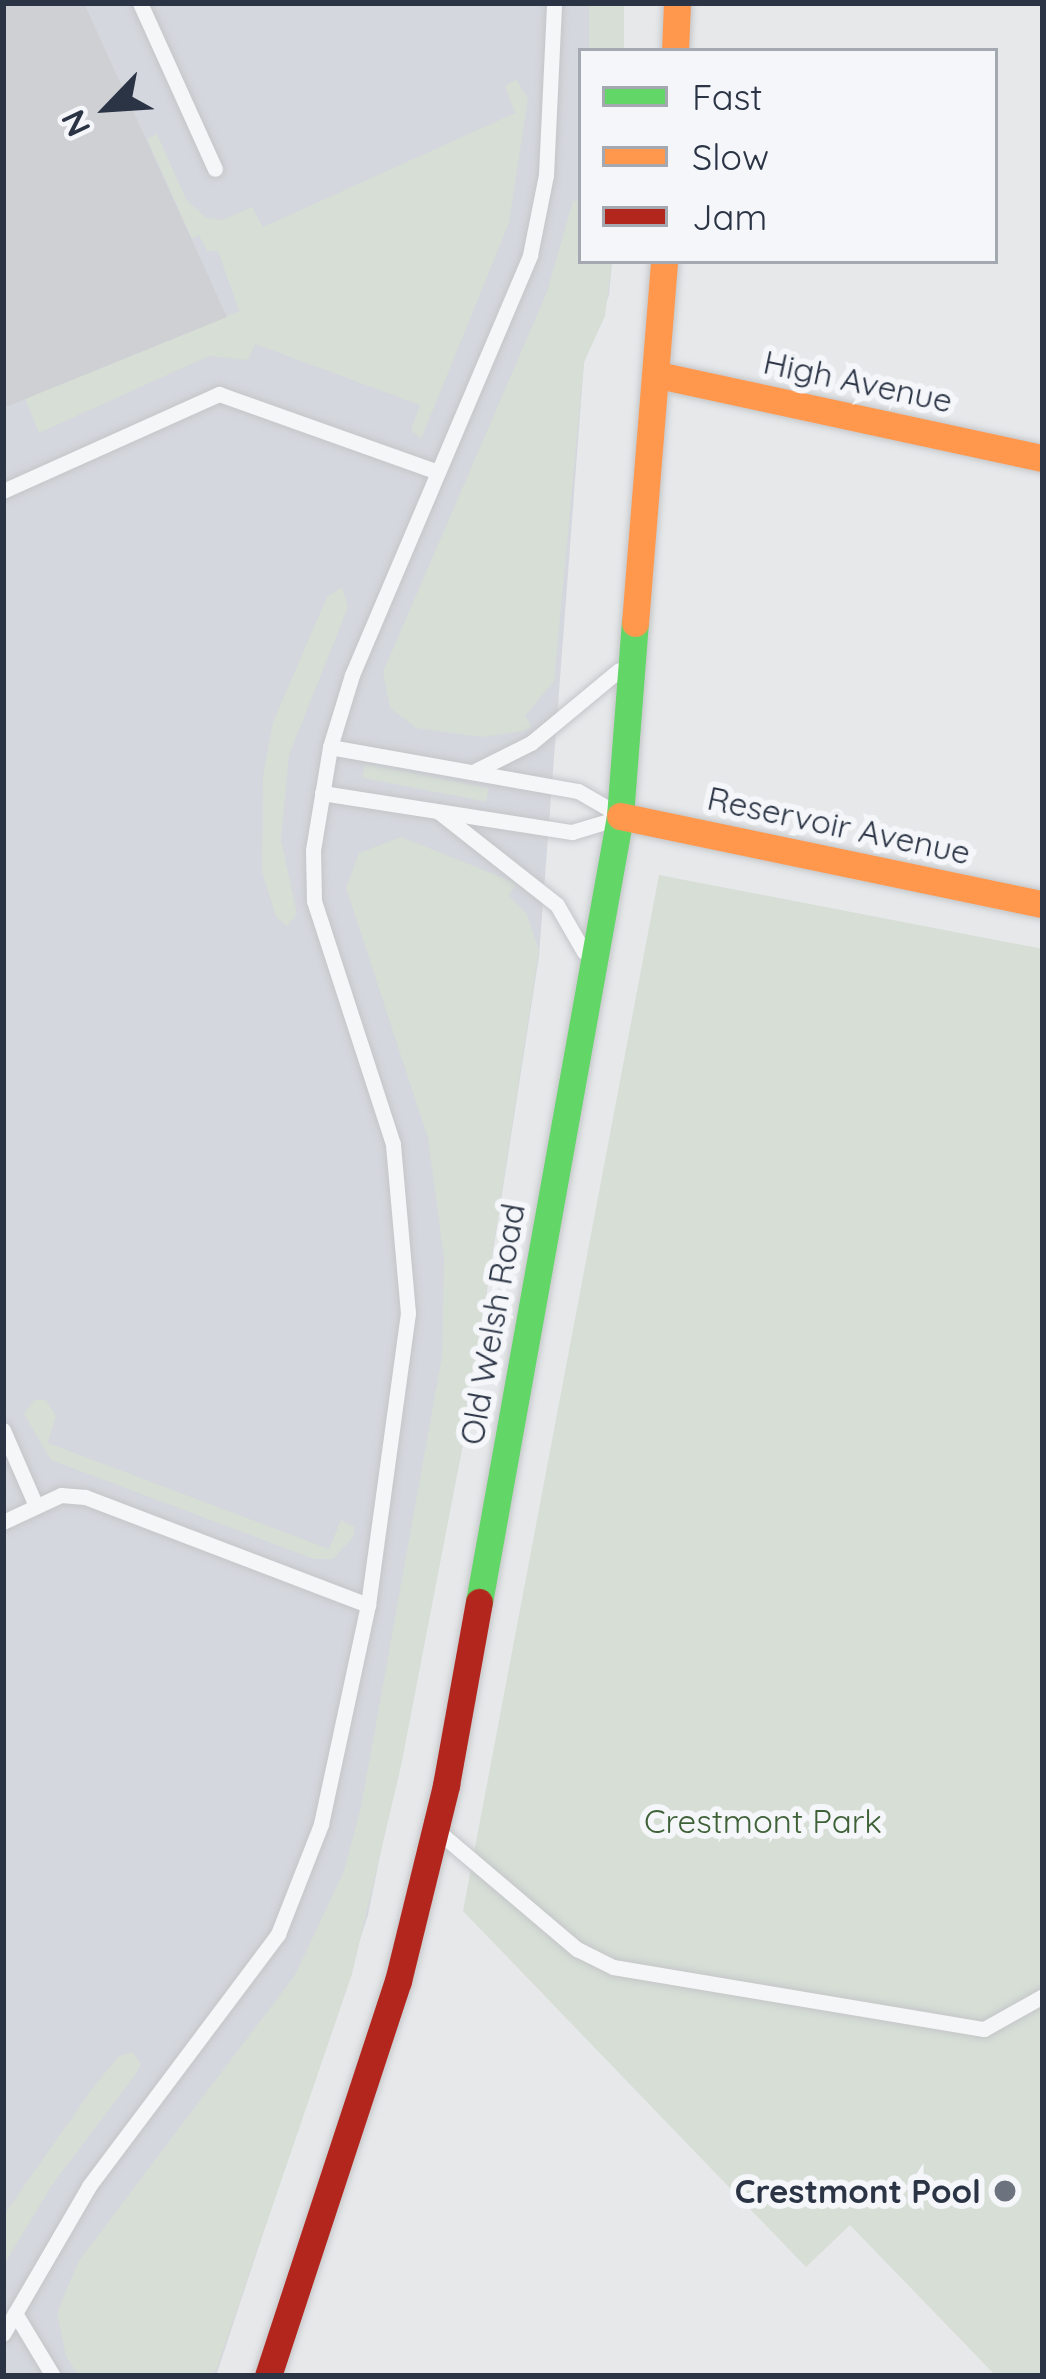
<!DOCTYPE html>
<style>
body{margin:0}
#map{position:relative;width:1046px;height:2379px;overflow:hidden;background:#e6e8ea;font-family:Quicksand,sans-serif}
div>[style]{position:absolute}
.built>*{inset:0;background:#d4d7dd}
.green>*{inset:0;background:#d6ded6;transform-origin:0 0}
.building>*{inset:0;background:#ced0d3}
.roads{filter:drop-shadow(0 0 3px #c4c6c8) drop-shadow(0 0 3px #c4c6c8)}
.lane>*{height:15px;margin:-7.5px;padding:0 7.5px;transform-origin:7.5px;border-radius:7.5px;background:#f5f6f7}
.fast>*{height:27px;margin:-13.5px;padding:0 13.5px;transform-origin:13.5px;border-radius:13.5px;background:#63d668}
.slow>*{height:27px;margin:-13.5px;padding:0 13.5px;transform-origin:13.5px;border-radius:13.5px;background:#ff974d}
.jam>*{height:27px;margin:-13.5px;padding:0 13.5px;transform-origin:13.5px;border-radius:13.5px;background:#b3261e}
.dots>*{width:33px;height:33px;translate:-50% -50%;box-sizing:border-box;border:6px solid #f4f6f9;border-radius:50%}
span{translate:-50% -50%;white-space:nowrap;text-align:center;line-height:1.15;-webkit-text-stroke:12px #f4f6f9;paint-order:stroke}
.street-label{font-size:33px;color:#2b3445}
.park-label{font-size:33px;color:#3f6138}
.poi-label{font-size:33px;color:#2b3445;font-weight:700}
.right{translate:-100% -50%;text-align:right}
.frame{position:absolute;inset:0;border:6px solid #2b3445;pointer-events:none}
.legend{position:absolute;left:578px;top:48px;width:420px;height:216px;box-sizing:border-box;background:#f4f6f9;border:3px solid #a4a8b1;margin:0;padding:15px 21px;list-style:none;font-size:36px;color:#2b3445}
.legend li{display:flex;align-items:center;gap:24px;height:60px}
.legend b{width:60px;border:3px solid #a4a8b1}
.north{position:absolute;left:48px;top:48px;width:120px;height:120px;-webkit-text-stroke:9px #f4f6f9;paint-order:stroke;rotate:245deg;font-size:33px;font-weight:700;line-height:48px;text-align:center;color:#2b3445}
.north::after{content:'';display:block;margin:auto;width:42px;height:54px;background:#2b3445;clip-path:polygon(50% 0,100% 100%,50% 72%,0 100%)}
</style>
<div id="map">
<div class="built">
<div style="clip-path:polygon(3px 3px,624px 3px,623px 51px,581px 51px,581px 261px,612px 261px,609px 295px,584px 362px,539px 956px,463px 1444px,368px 1915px,216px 2376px,3px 2376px)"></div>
</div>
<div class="green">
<div style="left:589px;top:3px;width:35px;height:48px"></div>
<div style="clip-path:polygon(516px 80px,528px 98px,509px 223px,421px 439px,411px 430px,420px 405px,255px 344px,248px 360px,209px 356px,39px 433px,25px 398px,239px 311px,218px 251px,207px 251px,199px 235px,192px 239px,147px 139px,157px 134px,186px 199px,205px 217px,223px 220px,252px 207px,263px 227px,515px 113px,505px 86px)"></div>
<div style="clip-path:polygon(573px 201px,581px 201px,581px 261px,612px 261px,605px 316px,584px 362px,554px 681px,525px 716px,532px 727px,523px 731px,482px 737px,416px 728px,390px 708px,383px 672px,547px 292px)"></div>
<div style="clip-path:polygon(342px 587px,348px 607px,289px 755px,281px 840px,297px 914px,287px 926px,276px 917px,262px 871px,263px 776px,273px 722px,327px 597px)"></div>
<div style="left:365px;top:764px;width:126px;height:14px;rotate:11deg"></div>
<div style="clip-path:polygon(401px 837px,516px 883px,509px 896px,527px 914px,539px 950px,463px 1444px,401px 1766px,352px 1974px,217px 2368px,209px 2376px,79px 2376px,66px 2356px,57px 2313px,78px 2262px,295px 1975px,344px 1871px,361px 1807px,442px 1356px,444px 1259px,428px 1138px,346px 888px,359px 853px)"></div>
<div style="clip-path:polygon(659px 875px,1043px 949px,1043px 2376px,996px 2376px,850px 2225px,806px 2267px,463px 1911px)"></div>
<div style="clip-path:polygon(34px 1400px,46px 1400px,56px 1416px,48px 1443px,329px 1549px,341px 1520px,354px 1527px,354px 1536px,333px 1559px,314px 1559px,51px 1460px,24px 1414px)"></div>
<div style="clip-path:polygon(133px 2052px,141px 2064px,136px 2074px,54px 2182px,3px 2266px,3px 2216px,92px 2089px,119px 2056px)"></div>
</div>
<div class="building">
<div style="clip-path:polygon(3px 3px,84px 3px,227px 317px,3px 408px)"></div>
</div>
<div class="roads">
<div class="lane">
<div style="left:140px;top:3px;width:182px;rotate:65.7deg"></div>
<div style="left:3px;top:491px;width:237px;rotate:-24.2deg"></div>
<div style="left:219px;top:394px;width:229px;rotate:19.6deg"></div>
<div style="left:330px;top:747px;width:252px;rotate:10.1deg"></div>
<div style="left:578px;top:791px;width:39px;rotate:30deg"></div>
<div style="left:473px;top:772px;width:65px;rotate:-26.6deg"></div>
<div style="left:531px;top:743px;width:114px;rotate:-39.7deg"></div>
<div style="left:322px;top:793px;width:253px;rotate:8.9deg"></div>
<div style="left:572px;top:832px;width:42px;rotate:-16.7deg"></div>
<div style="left:439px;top:812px;width:150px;rotate:38.2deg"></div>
<div style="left:557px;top:905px;width:54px;rotate:60.1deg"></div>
<div style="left:3px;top:1430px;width:83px;rotate:66.5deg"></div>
<div style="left:3px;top:1522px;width:64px;rotate:-25deg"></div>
<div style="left:61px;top:1495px;width:24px;rotate:5deg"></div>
<div style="left:85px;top:1497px;width:303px;rotate:20.9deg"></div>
<div style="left:440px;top:1833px;width:180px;rotate:40.3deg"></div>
<div style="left:577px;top:1949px;width:40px;rotate:26.6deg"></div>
<div style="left:613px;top:1967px;width:376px;rotate:9.5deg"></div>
<div style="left:984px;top:2029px;width:68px;rotate:-29.2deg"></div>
<div style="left:15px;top:2313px;width:74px;rotate:58.9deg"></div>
<div style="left:3px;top:2334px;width:171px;rotate:-59.8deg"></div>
<div style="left:89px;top:2186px;width:315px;rotate:-53.1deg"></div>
<div style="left:278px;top:1934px;width:118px;rotate:-68.6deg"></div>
<div style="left:321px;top:1824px;width:224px;rotate:-77.9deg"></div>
<div style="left:368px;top:1605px;width:295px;rotate:-82.2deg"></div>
<div style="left:408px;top:1313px;width:170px;rotate:-95.1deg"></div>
<div style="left:393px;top:1144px;width:256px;rotate:-108deg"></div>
<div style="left:314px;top:901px;width:51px;rotate:-91.1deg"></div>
<div style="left:313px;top:850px;width:104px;rotate:-80.6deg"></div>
<div style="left:330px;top:747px;width:75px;rotate:-73deg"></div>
<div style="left:352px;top:675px;width:456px;rotate:-67deg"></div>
<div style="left:530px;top:255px;width:82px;rotate:-78.7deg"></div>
<div style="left:546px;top:175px;width:172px;rotate:-87.3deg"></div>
</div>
<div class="fast">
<div style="left:479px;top:1602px;width:799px;rotate:-79.83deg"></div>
<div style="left:620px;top:816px;width:194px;rotate:-85.6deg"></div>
</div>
<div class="slow">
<div style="left:675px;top:51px;width:48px;rotate:-87.6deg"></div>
<div style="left:658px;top:375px;width:394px;rotate:12.2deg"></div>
<div style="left:635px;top:623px;width:363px;rotate:-85.4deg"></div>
<div style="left:620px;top:816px;width:432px;rotate:11.8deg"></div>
</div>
<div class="jam">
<div style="left:268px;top:2376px;width:416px;rotate:-71.8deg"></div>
<div style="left:398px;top:1981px;width:202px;rotate:-76.2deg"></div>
<div style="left:446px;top:1785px;width:186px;rotate:-79.8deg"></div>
</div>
</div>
<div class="dots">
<div style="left:1005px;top:2191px;background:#6c737f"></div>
</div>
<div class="street-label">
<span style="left:858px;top:381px;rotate:12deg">High Avenue</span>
<span style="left:839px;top:825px;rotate:12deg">Reservoir Avenue</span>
<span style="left:492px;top:1324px;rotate:-80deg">Old Welsh Road</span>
</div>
<div class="park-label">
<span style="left:763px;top:1821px">Crestmont Park</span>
</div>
<div class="poi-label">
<span class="right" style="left:981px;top:2191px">Crestmont Pool</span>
</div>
<div class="frame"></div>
<ul class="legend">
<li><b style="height:15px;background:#63d668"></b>Fast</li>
<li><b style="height:15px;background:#ff974d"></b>Slow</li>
<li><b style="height:15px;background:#b3261e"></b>Jam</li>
</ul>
<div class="north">N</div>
</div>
